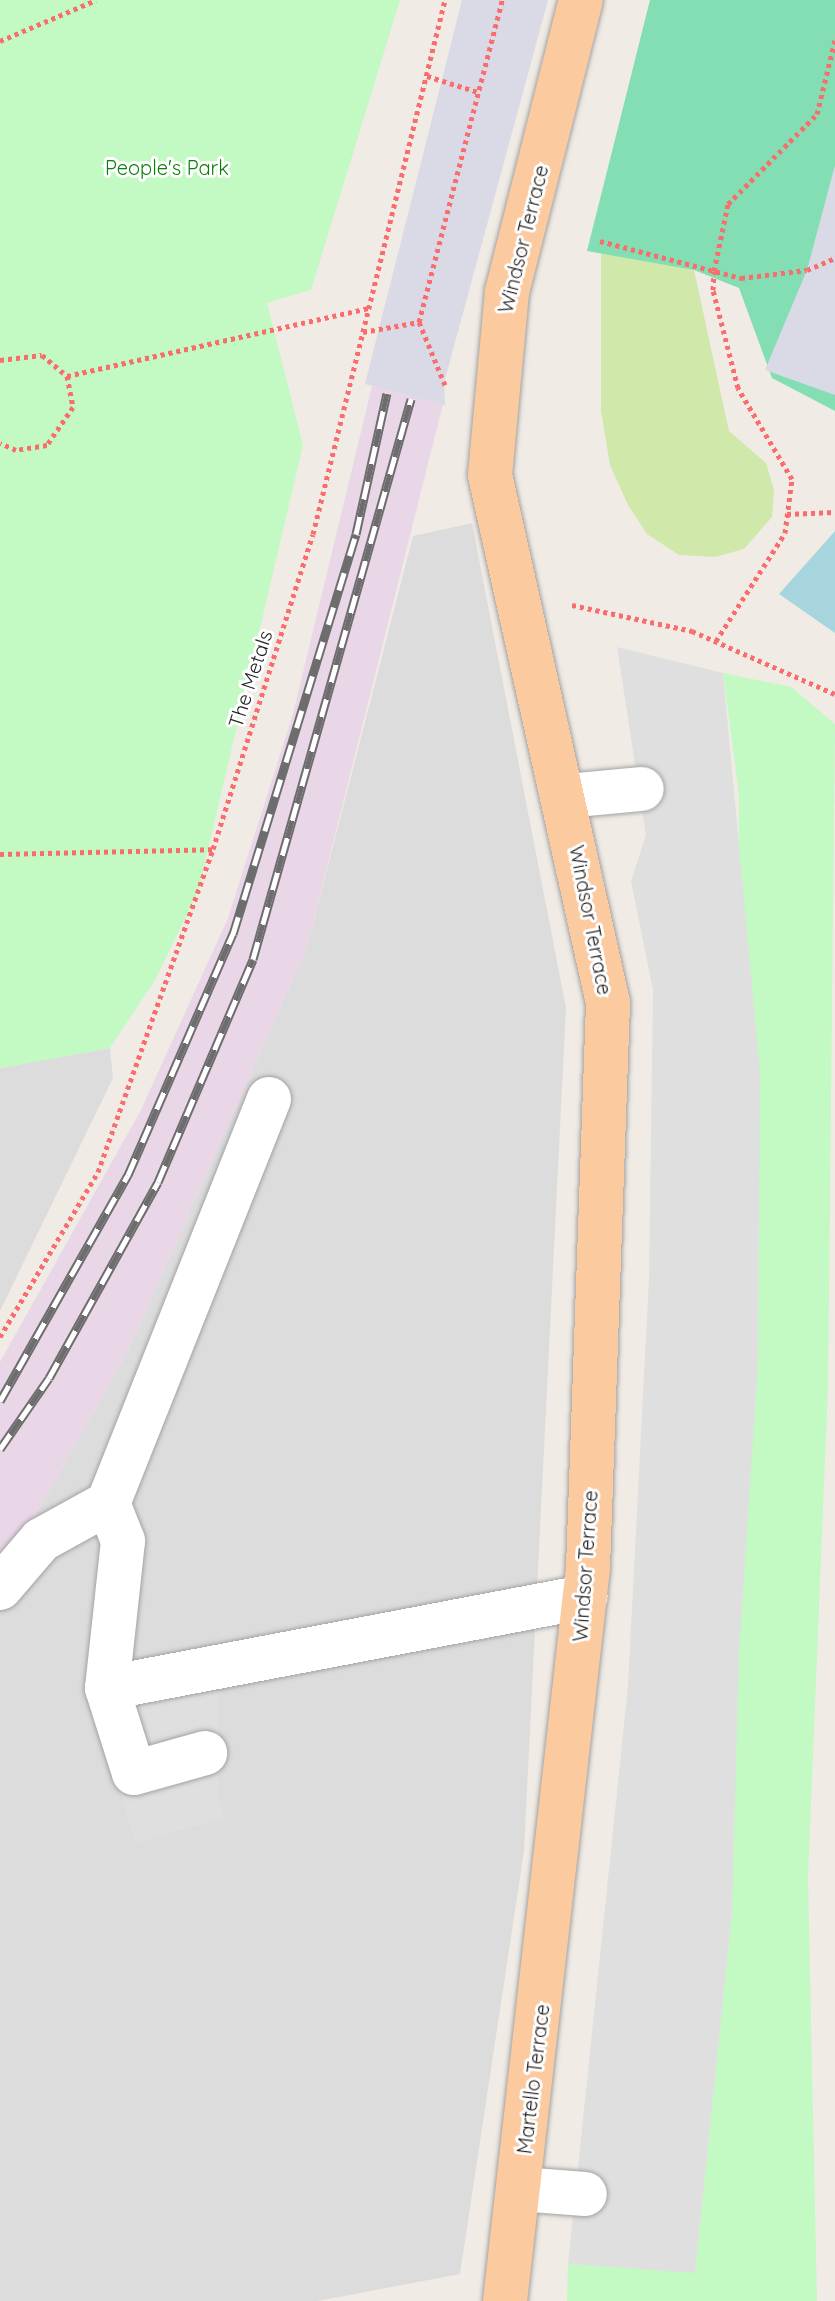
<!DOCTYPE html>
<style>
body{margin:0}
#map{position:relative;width:835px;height:2301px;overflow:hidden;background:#f0ebe5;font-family:Quicksand,sans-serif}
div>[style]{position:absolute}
.residential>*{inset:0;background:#dddcdc}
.industrial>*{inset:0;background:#e9d7e7}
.grass>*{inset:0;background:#d0e9ab}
.park>*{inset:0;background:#c3f9c3}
.pitch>*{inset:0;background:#84deb3}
.parking>*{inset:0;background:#dfdfdf}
.plaza>*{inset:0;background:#d9dae5}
.water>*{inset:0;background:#a6d5dd}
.path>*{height:5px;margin-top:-2.5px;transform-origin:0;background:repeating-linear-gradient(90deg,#f96e6d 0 4px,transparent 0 8px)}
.roads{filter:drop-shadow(0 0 2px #a3a3a3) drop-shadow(0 0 2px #a3a3a3)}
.minor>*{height:44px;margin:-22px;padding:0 22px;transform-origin:22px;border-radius:22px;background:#fff}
.major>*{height:44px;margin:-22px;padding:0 22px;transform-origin:22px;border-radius:22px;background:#fbca9f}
.rail>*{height:9px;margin-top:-4.5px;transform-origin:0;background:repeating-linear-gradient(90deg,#fff 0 18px,#6d6d6d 0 36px);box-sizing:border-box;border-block:2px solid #6d6d6d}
span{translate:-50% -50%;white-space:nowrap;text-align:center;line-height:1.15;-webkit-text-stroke:6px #fff;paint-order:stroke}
.park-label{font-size:20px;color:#0d7d0c}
.street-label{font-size:20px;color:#1f1f1f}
</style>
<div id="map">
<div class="residential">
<div style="clip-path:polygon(472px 523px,566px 1008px,524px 1851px,460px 2274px,318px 2301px,0 2301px,0 1559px,34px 1517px,128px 1351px,307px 947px,413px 536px)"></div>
<div style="clip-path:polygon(110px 1048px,113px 1078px,0 1311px,0 1068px)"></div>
</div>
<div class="industrial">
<div style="clip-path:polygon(372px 386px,443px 404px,307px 947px,128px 1351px,34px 1517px,0 1559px,0 1362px,141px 1110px,228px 918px,293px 714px)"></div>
</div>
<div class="grass">
<div style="clip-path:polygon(601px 248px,694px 270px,729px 431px,766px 463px,774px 490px,772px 517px,744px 549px,715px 557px,679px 555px,647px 534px,628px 505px,610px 465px,601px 411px)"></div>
</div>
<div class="park">
<div style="clip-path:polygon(0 0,400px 0,311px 290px,267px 303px,303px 445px,198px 892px,155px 980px,110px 1048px,0 1068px)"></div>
<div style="clip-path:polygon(723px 673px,791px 687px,835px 724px,828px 1385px,808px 1878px,817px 2301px,567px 2301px,568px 2264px,695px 2272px,732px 1912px,739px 794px)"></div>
</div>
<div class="pitch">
<div style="clip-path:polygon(650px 0,835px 0,835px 411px,772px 378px,739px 288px,694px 270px,587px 251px)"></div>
</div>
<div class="parking">
<div style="clip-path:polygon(617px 647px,723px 673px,760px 1072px,758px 1362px,739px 1654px,732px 1912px,695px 2273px,568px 2264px,628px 1686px,649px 1278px,653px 990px,631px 881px,646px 835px)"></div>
<div style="clip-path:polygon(219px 1680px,218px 1800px,225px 1818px,135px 1843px,97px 1706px)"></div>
</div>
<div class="plaza">
<div style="clip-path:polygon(462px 0,548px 0,444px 383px,445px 405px,365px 384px)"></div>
<div style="clip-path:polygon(835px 165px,835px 395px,765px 370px,807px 270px)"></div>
</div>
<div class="water">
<div style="clip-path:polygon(835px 531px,835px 633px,779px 594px)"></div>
</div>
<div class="path">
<div style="left:0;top:41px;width:104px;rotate:-23.1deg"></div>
<div style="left:427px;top:76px;width:53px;rotate:17.4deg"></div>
<div style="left:600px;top:241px;width:146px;rotate:14.7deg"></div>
<div style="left:741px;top:278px;width:66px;rotate:-6.9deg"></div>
<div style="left:807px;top:270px;width:30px;rotate:-23deg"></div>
<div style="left:363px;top:332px;width:57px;rotate:-10.1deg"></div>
<div style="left:0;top:360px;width:42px;rotate:-6.8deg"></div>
<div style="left:42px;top:355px;width:33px;rotate:40deg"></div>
<div style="left:67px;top:376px;width:32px;rotate:79deg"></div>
<div style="left:73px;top:407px;width:46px;rotate:124.4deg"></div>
<div style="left:47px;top:445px;width:31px;rotate:171deg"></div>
<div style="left:16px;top:450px;width:17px;rotate:-156deg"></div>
<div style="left:67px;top:376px;width:310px;rotate:-12.7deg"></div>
<div style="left:445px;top:385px;width:68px;rotate:-112.4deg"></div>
<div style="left:419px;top:322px;width:333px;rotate:-75.5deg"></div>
<div style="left:787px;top:514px;width:48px;rotate:-2.4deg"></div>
<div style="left:572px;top:605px;width:123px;rotate:12.2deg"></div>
<div style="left:692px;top:631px;width:156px;rotate:23.8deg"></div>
<div style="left:716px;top:641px;width:128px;rotate:-57.4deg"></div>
<div style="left:785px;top:533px;width:54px;rotate:-82.6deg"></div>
<div style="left:792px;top:479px;width:106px;rotate:-120.7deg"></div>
<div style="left:738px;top:388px;width:101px;rotate:-104.3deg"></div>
<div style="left:713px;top:290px;width:19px;rotate:-87deg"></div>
<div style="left:714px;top:271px;width:68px;rotate:-78.2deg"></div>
<div style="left:728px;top:204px;width:127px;rotate:-45.3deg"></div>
<div style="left:817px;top:114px;width:76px;rotate:-76.3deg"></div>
<div style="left:0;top:854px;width:213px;rotate:-1.3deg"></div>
<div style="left:0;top:1337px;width:192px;rotate:-59.3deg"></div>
<div style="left:98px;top:1172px;width:343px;rotate:-70.4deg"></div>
<div style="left:213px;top:849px;width:330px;rotate:-72.4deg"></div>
<div style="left:313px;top:534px;width:550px;rotate:-76.12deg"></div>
</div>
<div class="roads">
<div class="minor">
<div style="left:566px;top:796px;width:76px;rotate:-5.3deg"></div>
<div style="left:269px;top:1099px;width:435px;rotate:111.7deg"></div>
<div style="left:108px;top:1503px;width:41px;rotate:68.5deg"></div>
<div style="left:123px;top:1541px;width:148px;rotate:96.2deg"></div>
<div style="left:107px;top:1688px;width:487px;rotate:-10.8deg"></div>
<div style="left:0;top:1588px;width:63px;rotate:-49.5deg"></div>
<div style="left:41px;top:1540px;width:77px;rotate:-28.9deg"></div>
<div style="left:107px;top:1688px;width:89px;rotate:72.4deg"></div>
<div style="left:134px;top:1773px;width:74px;rotate:-15.7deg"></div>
<div style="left:520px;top:2189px;width:65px;rotate:4.4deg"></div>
</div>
<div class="major">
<div style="left:505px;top:2301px;width:738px;rotate:-83.54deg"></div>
<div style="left:588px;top:1568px;width:565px;rotate:-87.97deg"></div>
<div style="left:608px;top:1003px;width:541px;rotate:-102.6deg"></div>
<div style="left:490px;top:475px;width:184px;rotate:-84.7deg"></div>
<div style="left:507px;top:292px;width:301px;rotate:-75.8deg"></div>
</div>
</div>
<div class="rail">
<div style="left:0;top:1401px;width:260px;rotate:-60.5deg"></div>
<div style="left:128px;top:1175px;width:263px;rotate:-66.5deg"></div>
<div style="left:233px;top:934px;width:418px;rotate:-72.9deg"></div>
<div style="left:356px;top:534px;width:144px;rotate:-77.6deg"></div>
<div style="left:0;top:1449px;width:86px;rotate:-55.4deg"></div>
<div style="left:49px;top:1378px;width:224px;rotate:-60.9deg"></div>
<div style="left:158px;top:1182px;width:242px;rotate:-66.9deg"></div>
<div style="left:253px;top:959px;width:582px;rotate:-74.24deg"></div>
</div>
<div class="park-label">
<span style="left:167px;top:167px">People's Park</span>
</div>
<div class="street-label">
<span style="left:523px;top:239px;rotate:-76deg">Windsor Terrace</span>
<span style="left:250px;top:679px;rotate:-72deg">The Metals</span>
<span style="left:591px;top:920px;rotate:79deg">Windsor Terrace</span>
<span style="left:585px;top:1566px;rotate:-86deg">Windsor Terrace</span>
<span style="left:533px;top:2079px;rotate:-83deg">Martello Terrace</span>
</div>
</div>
